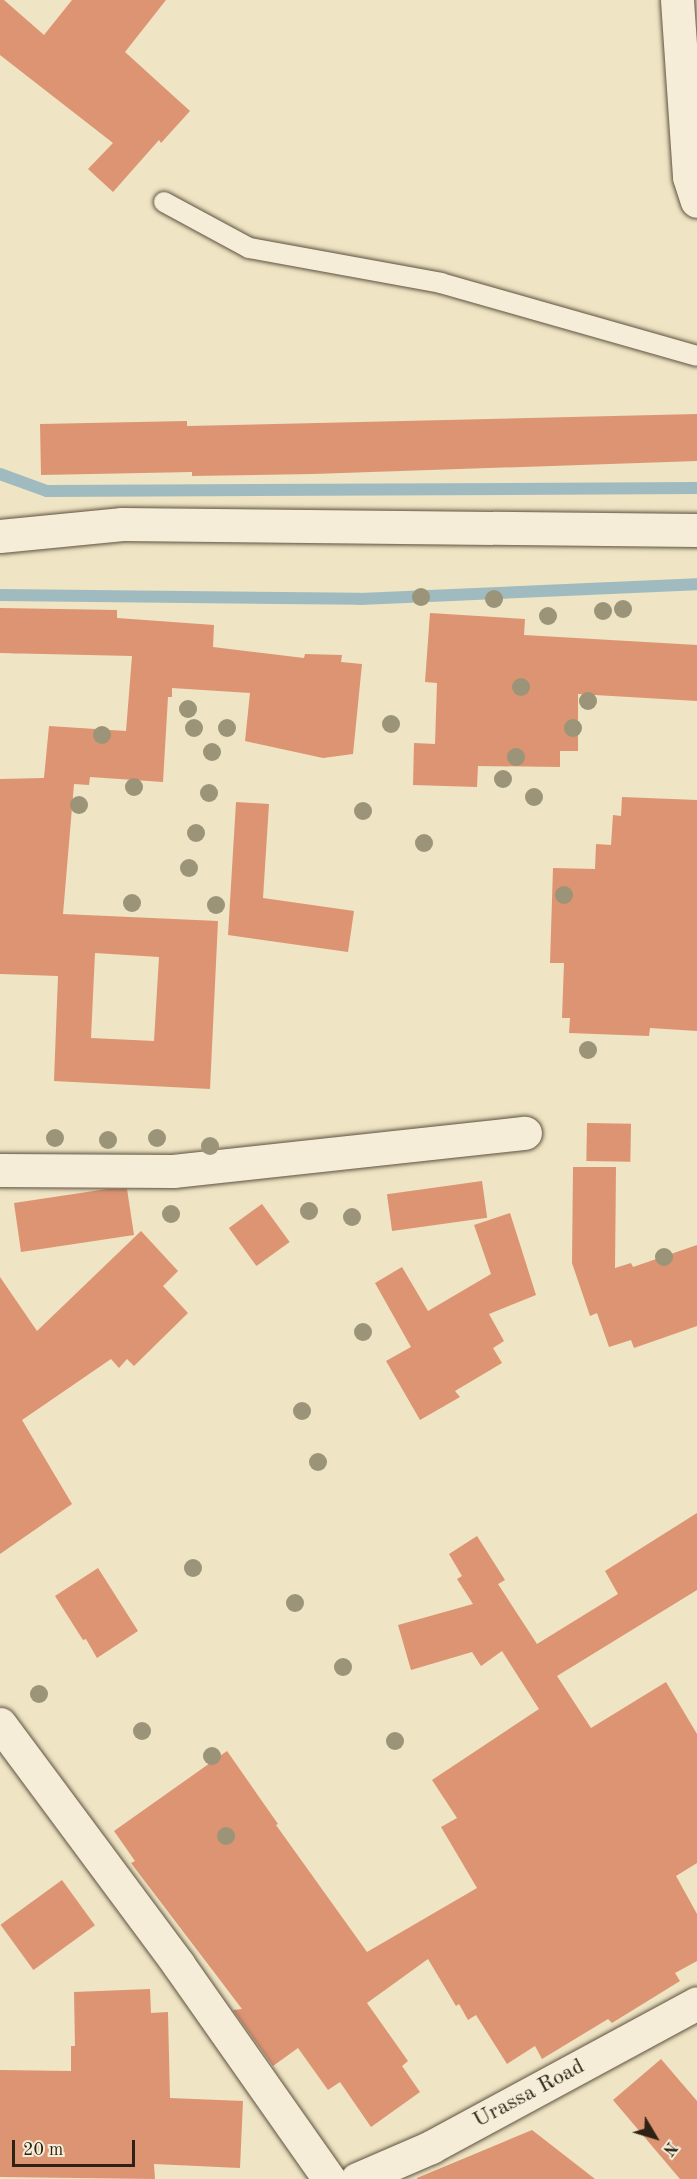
<!DOCTYPE html>
<style>
body{margin:0}
#map{position:relative;width:697px;height:2179px;overflow:hidden;background:#efe4c3;font-family:"Old Standard TT",serif}
div>[style]{position:absolute}
.stream>*{height:12px;margin:-6px;padding:0 6px;transform-origin:6px;border-radius:6px;background:#a0bbbf}
.building>*{inset:0;background:#dc9473;transform-origin:0 0}
.roads{filter:drop-shadow(0 0 2px #5e5240) drop-shadow(0 0 2px #5e5240)}
.lane>*{height:20px;margin:-10px;padding:0 10px;transform-origin:10px;border-radius:10px;background:#f5edd8}
.street>*{height:33px;margin:-16.5px;padding:0 16.5px;transform-origin:16.5px;border-radius:16.5px;background:#f5edd8}
.secondary>*{height:33px;margin:-16.5px;padding:0 16.5px;transform-origin:16.5px;border-radius:16.5px;background:#f5edd8}
.trees>*{width:18px;height:18px;margin:-9px;border-radius:50%;background:#9b9478}
span{translate:-50% -50%;white-space:nowrap;text-align:center;line-height:1.15;-webkit-text-stroke:4.5px #f5edd8;paint-order:stroke}
.street-label{font-size:22px;color:#2e2214}
.north{position:absolute;left:625px;top:2107px;width:60px;height:60px;-webkit-text-stroke:4px #f5edd8;paint-order:stroke;rotate:128deg;font-size:16px;font-weight:700;line-height:24px;text-align:center;color:#2e2214}
.north::after{content:'';display:block;margin:auto;width:21px;height:27px;background:#2e2214;clip-path:polygon(50% 0,100% 100%,50% 72%,0 100%)}
.scale{position:absolute;left:12px;top:2140px;width:123px;height:27px;box-sizing:border-box;border:3px solid #2e2214;border-top:0;padding-left:8px;font-size:18px;line-height:21px;white-space:nowrap;color:#2e2214;-webkit-text-stroke:4px #f5edd8;paint-order:stroke}
</style>
<div id="map">
<div class="stream">
<div style="left:0;top:474px;width:50px;rotate:19.9deg"></div>
<div style="left:47px;top:491px;width:650px;rotate:-0.26deg"></div>
<div style="left:0;top:595px;width:360px;rotate:0.6deg"></div>
<div style="left:360px;top:599px;width:337px;rotate:-2.5deg"></div>
</div>
<div class="building">
<div style="clip-path:polygon(0 0,4px 0,44px 35px,72px 0,166px 0,125px 52px,190px 111px,161px 143px,159px 140px,113px 192px,88px 169px,113px 143px,0 55px)"></div>
<div style="clip-path:polygon(697px 414px,697px 461px,313px 474px,192px 476px,192px 472px,41px 475px,40px 424px,187px 421px,187px 426px)"></div>
<div style="clip-path:polygon(evenodd,0 608px,117px 610px,117px 618px,214px 625px,213px 647px,304px 658px,305px 654px,342px 655px,341px 662px,362px 664px,353px 754px,323px 758px,245px 741px,250px 693px,172px 688px,172px 697px,168px 697px,163px 782px,90px 777px,89px 785px,74px 784px,63px 914px,218px 921px,210px 1089px,54px 1081px,58px 976px,0 974px,0 779px,44px 778px,49px 726px,126px 731px,132px 656px,0 653px,0 608px,95px 953px,159px 957px,154px 1041px,91px 1038px,95px 953px)"></div>
<div style="clip-path:polygon(430px 613px,525px 619px,524px 635px,697px 645px,697px 701px,578px 694px,578px 751px,560px 751px,560px 767px,478px 766px,477px 787px,413px 785px,414px 743px,435px 744px,437px 683px,425px 682px)"></div>
<div style="clip-path:polygon(622px 797px,697px 800px,697px 1031px,650px 1028px,649px 1036px,569px 1033px,570px 1018px,562px 1018px,564px 963px,550px 963px,553px 868px,595px 869px,596px 844px,611px 845px,613px 815px,621px 816px)"></div>
<div style="clip-path:polygon(236px 802px,269px 804px,263px 898px,354px 911px,348px 952px,228px 935px)"></div>
<div style="left:587px;top:1123px;width:44px;height:38px;rotate:1deg"></div>
<div style="clip-path:polygon(573px 1167px,616px 1167px,615px 1268px,631px 1263px,633px 1267px,697px 1245px,697px 1326px,634px 1348px,631px 1340px,609px 1347px,597px 1313px,590px 1316px,572px 1263px)"></div>
<div style="left:482px;top:1181px;width:37px;height:96px;rotate:82deg"></div>
<div style="clip-path:polygon(107px 1189px,127px 1189px,134px 1235px,21px 1252px,14px 1203px)"></div>
<div style="left:262px;top:1204px;width:47px;height:41px;rotate:54deg"></div>
<div style="clip-path:polygon(510px 1213px,536px 1295px,489px 1314px,504px 1341px,493px 1348px,502px 1363px,455px 1391px,460px 1397px,420px 1420px,386px 1361px,411px 1347px,375px 1283px,402px 1267px,428px 1311px,491px 1274px,474px 1225px)"></div>
<div style="clip-path:polygon(141px 1231px,178px 1271px,163px 1286px,188px 1313px,134px 1366px,127px 1359px,119px 1368px,111px 1359px,22px 1420px,72px 1504px,0 1554px,0 1277px,37px 1331px)"></div>
<div style="clip-path:polygon(697px 1513px,697px 1590px,557px 1676px,591px 1728px,666px 1682px,697px 1734px,697px 1863px,676px 1876px,697px 1914px,697px 1961px,675px 1973px,680px 1981px,612px 2023px,608px 2019px,542px 2059px,535px 2046px,507px 2064px,476px 2015px,468px 2020px,459px 2004px,456px 2006px,428px 1959px,367px 2003px,408px 2061px,402px 2066px,420px 2092px,371px 2127px,340px 2082px,328px 2090px,298px 2048px,273px 2066px,233px 2010px,242px 2009px,131px 1863px,135px 1861px,114px 1831px,227px 1751px,278px 1824px,276px 1825px,367px 1952px,477px 1888px,441px 1827px,457px 1818px,432px 1780px,539px 1709px,502px 1651px,481px 1666px,472px 1652px,411px 1670px,398px 1625px,473px 1604px,457px 1579px,462px 1576px,449px 1554px,477px 1536px,505px 1580px,498px 1584px,537px 1644px,618px 1594px,605px 1571px)"></div>
<div style="clip-path:polygon(98px 1568px,138px 1631px,97px 1658px,86px 1639px,83px 1640px,55px 1596px)"></div>
<div style="left:62px;top:1880px;width:56px;height:76px;rotate:54deg"></div>
<div style="clip-path:polygon(150px 1989px,151px 2013px,168px 2012px,170px 2098px,243px 2101px,240px 2168px,154px 2164px,155px 2179px,0 2177px,0 2070px,71px 2071px,71px 2046px,75px 2046px,74px 1992px)"></div>
<div style="clip-path:polygon(661px 2059px,697px 2101px,697px 2179px,680px 2179px,613px 2100px)"></div>
<div style="clip-path:polygon(532px 2130px,595px 2179px,417px 2179px,417px 2178px)"></div>
</div>
<div class="roads">
<div class="lane">
<div style="left:164px;top:202px;width:97px;rotate:28.4deg"></div>
<div style="left:249px;top:248px;width:195px;rotate:10.3deg"></div>
<div style="left:441px;top:283px;width:266px;rotate:15.9deg"></div>
</div>
<div class="street">
<div style="left:677px;top:0;width:177px;rotate:86.1deg"></div>
<div style="left:689px;top:177px;width:25px;rotate:72deg"></div>
<div style="left:0;top:1170px;width:173px;rotate:0.3deg"></div>
<div style="left:173px;top:1171px;width:354px;rotate:-6.2deg"></div>
<div style="left:0;top:1724px;width:299px;rotate:53.4deg"></div>
<div style="left:178px;top:1964px;width:263px;rotate:54.9deg"></div>
<div style="left:357px;top:2179px;width:81px;rotate:-23.4deg"></div>
<div style="left:431px;top:2147px;width:302px;rotate:-28.4deg"></div>
</div>
<div class="secondary">
<div style="left:0;top:536px;width:123px;rotate:-5.6deg"></div>
<div style="left:122px;top:524px;width:575px;rotate:0.6deg"></div>
</div>
</div>
<div class="trees">
<div style="left:421px;top:597px"></div>
<div style="left:494px;top:599px"></div>
<div style="left:623px;top:609px"></div>
<div style="left:603px;top:611px"></div>
<div style="left:548px;top:616px"></div>
<div style="left:521px;top:687px"></div>
<div style="left:588px;top:701px"></div>
<div style="left:188px;top:709px"></div>
<div style="left:391px;top:724px"></div>
<div style="left:194px;top:728px"></div>
<div style="left:227px;top:728px"></div>
<div style="left:573px;top:728px"></div>
<div style="left:102px;top:735px"></div>
<div style="left:212px;top:752px"></div>
<div style="left:516px;top:757px"></div>
<div style="left:503px;top:779px"></div>
<div style="left:134px;top:787px"></div>
<div style="left:209px;top:793px"></div>
<div style="left:534px;top:797px"></div>
<div style="left:79px;top:805px"></div>
<div style="left:363px;top:811px"></div>
<div style="left:196px;top:833px"></div>
<div style="left:424px;top:843px"></div>
<div style="left:189px;top:868px"></div>
<div style="left:564px;top:895px"></div>
<div style="left:132px;top:903px"></div>
<div style="left:216px;top:905px"></div>
<div style="left:588px;top:1050px"></div>
<div style="left:55px;top:1138px"></div>
<div style="left:157px;top:1138px"></div>
<div style="left:108px;top:1140px"></div>
<div style="left:210px;top:1146px"></div>
<div style="left:309px;top:1211px"></div>
<div style="left:171px;top:1214px"></div>
<div style="left:352px;top:1217px"></div>
<div style="left:664px;top:1257px"></div>
<div style="left:363px;top:1332px"></div>
<div style="left:302px;top:1411px"></div>
<div style="left:318px;top:1462px"></div>
<div style="left:193px;top:1568px"></div>
<div style="left:295px;top:1603px"></div>
<div style="left:343px;top:1667px"></div>
<div style="left:39px;top:1694px"></div>
<div style="left:142px;top:1731px"></div>
<div style="left:395px;top:1741px"></div>
<div style="left:212px;top:1756px"></div>
<div style="left:226px;top:1836px"></div>
</div>
<div class="street-label">
<span style="left:529px;top:2094px;rotate:-28deg">Urassa Road</span>
</div>
<div class="north">N</div>
<div class="scale">20 m</div>
</div>
